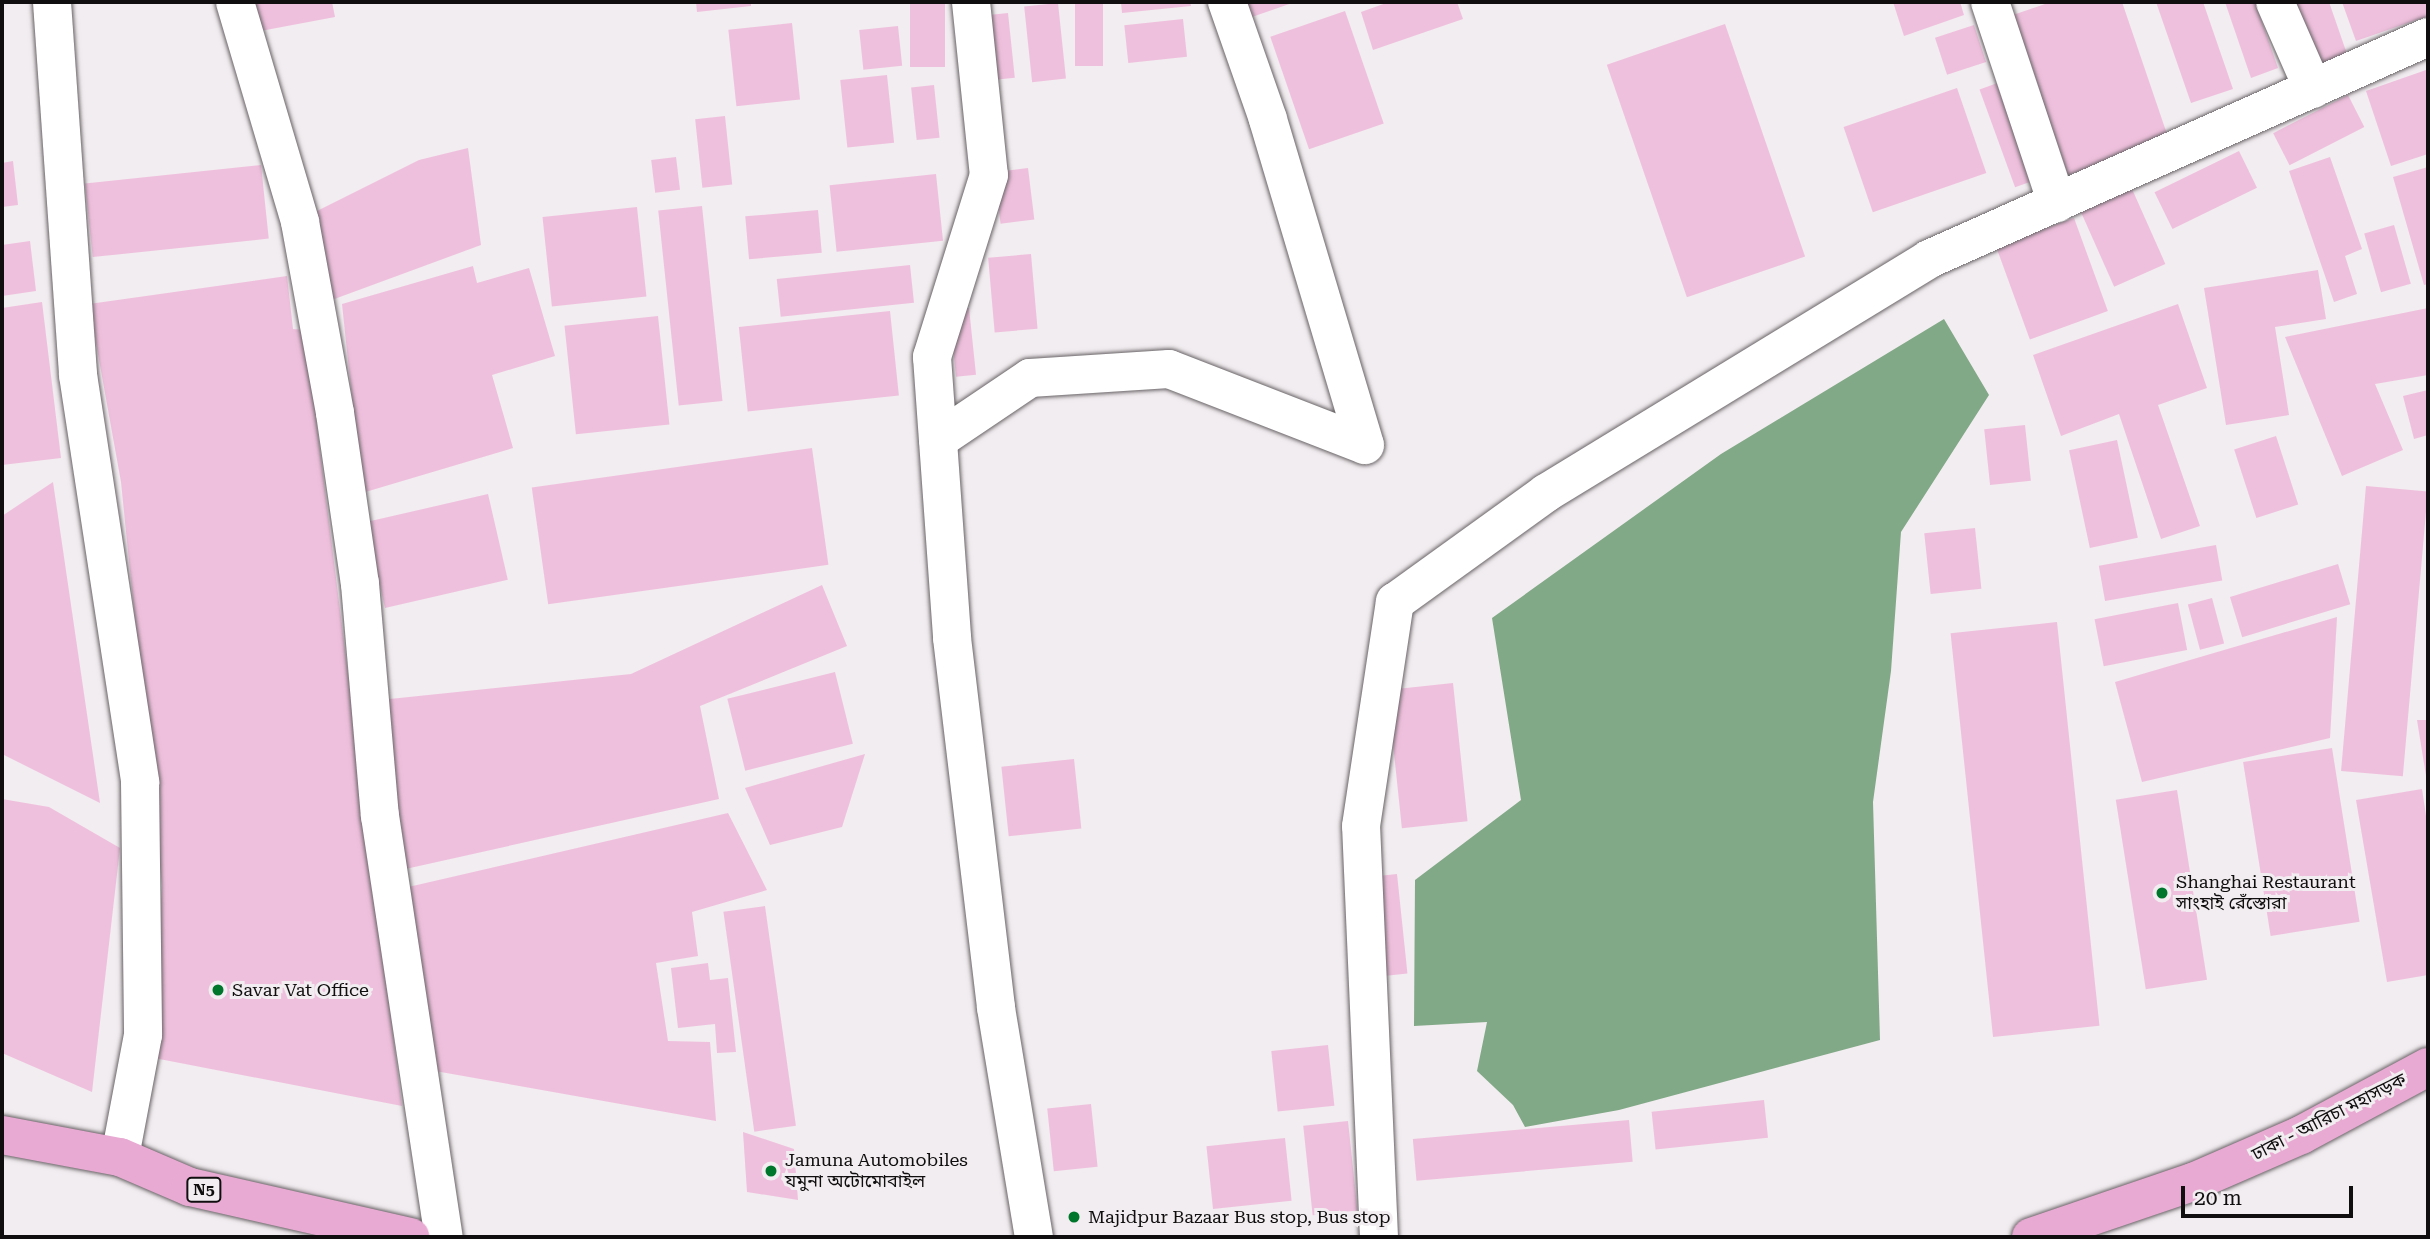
<!DOCTYPE html>
<meta charset="utf-8">
<style>
body{margin:0}
#map{position:relative;width:2430px;height:1239px;overflow:hidden;background:#f2edf0;font-family:"Roboto Serif","Noto Sans Bengali",serif}
div>[style]{position:absolute}
.water>*{inset:0;background:#82a987}
.building>*{inset:0;background:#efc0dd;transform-origin:0 0}
.roads{filter:drop-shadow(0 0 2px #686366) drop-shadow(0 0 2px #686366)}
.minor>*{height:38px;margin:-19px;padding:0 19px;transform-origin:19px;border-radius:19px;background:#fff}
.trunk>*{height:38px;margin:-19px;padding:0 19px;transform-origin:19px;border-radius:19px;background:#e8aad2}
.dots>*{width:19px;height:19px;translate:-50% -50%;box-sizing:border-box;border:4px solid #f2edf0;border-radius:50%}
span{translate:-50% -50%;white-space:nowrap;text-align:center;line-height:1.15;-webkit-text-stroke:6px #f2edf0;paint-order:stroke}
.shield-label span{padding:2px 5px;background:#f2edf0;border:2px solid;border-radius:5px;-webkit-text-stroke-width:0}
.shield-label{font-size:16px;color:#100e0f;font-weight:700}
.poi-label{font-size:18px;color:#100e0f}
.left{translate:0 -50%;text-align:left}
.street-label{font-size:18px;color:#100e0f}
.frame{position:absolute;inset:0;border:4px solid #100e0f;pointer-events:none}
.scale{position:absolute;left:2181px;top:1186px;width:172px;height:32px;box-sizing:border-box;border:4px solid #100e0f;border-top:0;padding-left:9px;font-size:21px;line-height:24px;white-space:nowrap;color:#100e0f;-webkit-text-stroke:5px #f2edf0;paint-order:stroke}
</style>
<div id="map">
<div class="water">
<div style="clip-path:polygon(1944px 319px,1989px 395px,1901px 532px,1891px 671px,1873px 802px,1880px 1040px,1619px 1110px,1525px 1127px,1513px 1105px,1477px 1071px,1487px 1022px,1414px 1026px,1415px 880px,1521px 800px,1492px 618px,1721px 454px)"></div>
</div>
<div class="building">
<div style="clip-path:polygon(243px 2px,332px 2px,335px 17px,250px 33px)"></div>
<div style="clip-path:polygon(696px 2px,751px 2px,751px 6px,697px 12px)"></div>
<div style="left:910px;top:2px;width:35px;height:65px"></div>
<div style="left:1075px;top:2px;width:28px;height:64px"></div>
<div style="clip-path:polygon(1121px 2px,1190px 2px,1191px 6px,1122px 13px)"></div>
<div style="clip-path:polygon(1247px 2px,1295px 2px,1252px 17px)"></div>
<div style="clip-path:polygon(1389px 2px,1457px 2px,1463px 19px,1373px 50px,1361px 12px)"></div>
<div style="clip-path:polygon(1893px 2px,1960px 2px,1964px 15px,1904px 36px)"></div>
<div style="clip-path:polygon(2051px 2px,2122px 2px,2169px 140px,2068px 175px,2013px 15px)"></div>
<div style="clip-path:polygon(2156px 2px,2203px 2px,2233px 89px,2191px 103px)"></div>
<div style="clip-path:polygon(2225px 2px,2255px 2px,2278px 68px,2251px 78px)"></div>
<div style="clip-path:polygon(2295px 2px,2329px 2px,2347px 54px,2316px 65px)"></div>
<div style="clip-path:polygon(2342px 2px,2428px 2px,2428px 16px,2356px 41px)"></div>
<div style="left:1058px;top:3px;width:76px;height:34px;rotate:84deg"></div>
<div style="left:1345px;top:11px;width:119px;height:79px;rotate:71deg"></div>
<div style="left:1008px;top:13px;width:65px;height:29px;rotate:84deg"></div>
<div style="left:1183px;top:19px;width:38px;height:59px;rotate:84deg"></div>
<div style="left:792px;top:23px;width:77px;height:64px;rotate:84deg"></div>
<div style="left:1725px;top:24px;width:246px;height:125px;rotate:71deg"></div>
<div style="left:1974px;top:25px;width:39px;height:41px;rotate:72deg"></div>
<div style="left:898px;top:26px;width:40px;height:39px;rotate:84deg"></div>
<div style="clip-path:polygon(2426px 70px,2428px 154px,2391px 166px,2366px 91px)"></div>
<div style="left:887px;top:75px;width:68px;height:47px;rotate:84deg"></div>
<div style="left:2003px;top:81px;width:104px;height:25px;rotate:70deg"></div>
<div style="left:934px;top:85px;width:53px;height:23px;rotate:84deg"></div>
<div style="left:1957px;top:88px;width:90px;height:120px;rotate:71deg"></div>
<div style="left:2348px;top:95px;width:36px;height:84px;rotate:63deg"></div>
<div style="left:725px;top:116px;width:69px;height:30px;rotate:84deg"></div>
<div style="clip-path:polygon(468px 148px,481px 245px,329px 301px,313px 213px,419px 160px)"></div>
<div style="left:2239px;top:151px;width:41px;height:94px;rotate:64deg"></div>
<div style="left:676px;top:157px;width:33px;height:25px;rotate:83deg"></div>
<div style="clip-path:polygon(2330px 157px,2362px 249px,2345px 256px,2357px 294px,2334px 302px,2289px 171px)"></div>
<div style="clip-path:polygon(13px 161px,18px 205px,2px 207px,2px 163px)"></div>
<div style="left:261px;top:165px;width:74px;height:177px;rotate:84deg"></div>
<div style="clip-path:polygon(2428px 167px,2428px 284px,2424px 285px,2393px 177px)"></div>
<div style="left:1028px;top:168px;width:52px;height:34px;rotate:83deg"></div>
<div style="left:936px;top:174px;width:67px;height:107px;rotate:84deg"></div>
<div style="left:2132px;top:189px;width:82px;height:56px;rotate:66deg"></div>
<div style="left:702px;top:206px;width:196px;height:44px;rotate:84deg"></div>
<div style="left:637px;top:207px;width:90px;height:95px;rotate:84deg"></div>
<div style="left:818px;top:210px;width:43px;height:73px;rotate:85deg"></div>
<div style="left:2074px;top:218px;width:99px;height:83px;rotate:70deg"></div>
<div style="left:2394px;top:225px;width:61px;height:31px;rotate:74deg"></div>
<div style="clip-path:polygon(30px 241px,36px 291px,2px 296px,2px 245px)"></div>
<div style="left:1031px;top:254px;width:75px;height:43px;rotate:85deg"></div>
<div style="left:910px;top:265px;width:38px;height:134px;rotate:84deg"></div>
<div style="clip-path:polygon(473px 266px,477px 283px,529px 268px,555px 356px,492px 375px,513px 448px,362px 493px,342px 304px)"></div>
<div style="clip-path:polygon(2318px 270px,2326px 319px,2275px 327px,2289px 415px,2226px 425px,2204px 288px)"></div>
<div style="clip-path:polygon(287px 276px,293px 329px,305px 330px,402px 1106px,149px 1057px,162px 886px,121px 482px,89px 304px)"></div>
<div style="clip-path:polygon(42px 302px,61px 458px,2px 465px,2px 308px)"></div>
<div style="clip-path:polygon(2178px 304px,2207px 388px,2158px 405px,2200px 526px,2161px 539px,2119px 414px,2061px 436px,2033px 355px)"></div>
<div style="left:969px;top:308px;width:67px;height:20px;rotate:84deg"></div>
<div style="clip-path:polygon(2428px 308px,2428px 375px,2375px 384px,2403px 450px,2342px 476px,2285px 337px)"></div>
<div style="left:890px;top:311px;width:85px;height:152px;rotate:84deg"></div>
<div style="left:658px;top:316px;width:109px;height:94px;rotate:84deg"></div>
<div style="clip-path:polygon(2428px 390px,2428px 435px,2414px 439px,2403px 396px)"></div>
<div style="left:2025px;top:425px;width:56px;height:41px;rotate:84deg"></div>
<div style="left:2276px;top:436px;width:72px;height:44px;rotate:72deg"></div>
<div style="left:2117px;top:440px;width:100px;height:49px;rotate:78deg"></div>
<div style="left:812px;top:448px;width:118px;height:283px;rotate:82deg"></div>
<div style="clip-path:polygon(53px 482px,100px 803px,2px 754px,2px 516px)"></div>
<div style="left:2366px;top:486px;width:62px;height:286px;rotate:5deg"></div>
<div style="left:488px;top:494px;width:88px;height:126px;rotate:77deg"></div>
<div style="left:1975px;top:528px;width:61px;height:51px;rotate:84deg"></div>
<div style="left:2216px;top:545px;width:36px;height:119px;rotate:80deg"></div>
<div style="left:2338px;top:564px;width:42px;height:113px;rotate:73deg"></div>
<div style="clip-path:polygon(822px 585px,847px 646px,700px 706px,719px 799px,401px 870px,380px 700px,631px 674px)"></div>
<div style="left:2212px;top:598px;width:47px;height:25px;rotate:75deg"></div>
<div style="left:2178px;top:603px;width:48px;height:85px;rotate:79deg"></div>
<div style="clip-path:polygon(2337px 617px,2330px 738px,2142px 782px,2115px 682px)"></div>
<div style="left:2057px;top:622px;width:406px;height:107px;rotate:84deg"></div>
<div style="left:835px;top:672px;width:74px;height:111px;rotate:76deg"></div>
<div style="left:1453px;top:683px;width:139px;height:66px;rotate:84deg"></div>
<div style="clip-path:polygon(2417px 720px,2428px 720px,2428px 782px,2427px 782px)"></div>
<div style="left:2332px;top:748px;width:176px;height:90px;rotate:81deg"></div>
<div style="clip-path:polygon(865px 754px,842px 827px,770px 845px,745px 788px)"></div>
<div style="left:1074px;top:759px;width:70px;height:73px;rotate:84deg"></div>
<div style="clip-path:polygon(2422px 789px,2428px 829px,2428px 975px,2387px 982px,2356px 800px)"></div>
<div style="left:2177px;top:790px;width:192px;height:62px;rotate:81deg"></div>
<div style="clip-path:polygon(2px 799px,49px 807px,120px 848px,92px 1092px,2px 1053px)"></div>
<div style="clip-path:polygon(728px 813px,767px 890px,692px 912px,698px 956px,656px 963px,668px 1041px,710px 1042px,716px 1121px,435px 1071px,404px 888px)"></div>
<div style="left:1397px;top:874px;width:100px;height:26px;rotate:84deg"></div>
<div style="left:765px;top:906px;width:222px;height:42px;rotate:82deg"></div>
<div style="clip-path:polygon(708px 963px,710px 980px,728px 978px,736px 1052px,717px 1053px,715px 1024px,678px 1028px,671px 968px)"></div>
<div style="left:1328px;top:1045px;width:61px;height:57px;rotate:84deg"></div>
<div style="left:1764px;top:1100px;width:38px;height:113px;rotate:84deg"></div>
<div style="left:1091px;top:1104px;width:63px;height:44px;rotate:84deg"></div>
<div style="left:1629px;top:1120px;width:42px;height:217px;rotate:85deg"></div>
<div style="left:1348px;top:1121px;width:90px;height:45px;rotate:84deg"></div>
<div style="clip-path:polygon(743px 1132px,794px 1149px,798px 1200px,747px 1192px)"></div>
<div style="left:1285px;top:1138px;width:63px;height:79px;rotate:84deg"></div>
</div>
<div class="roads">
<div class="minor">
<div style="left:52px;top:2px;width:374px;rotate:86deg"></div>
<div style="left:78px;top:375px;width:412px;rotate:81.3deg"></div>
<div style="left:140px;top:782px;width:253px;rotate:89.3deg"></div>
<div style="left:143px;top:1035px;width:124px;rotate:100.7deg"></div>
<div style="left:235px;top:2px;width:229px;rotate:73.5deg"></div>
<div style="left:300px;top:222px;width:194px;rotate:79.6deg"></div>
<div style="left:335px;top:413px;width:173px;rotate:81.7deg"></div>
<div style="left:360px;top:584px;width:233px;rotate:85.1deg"></div>
<div style="left:380px;top:816px;width:426px;rotate:81.4deg"></div>
<div style="left:971px;top:2px;width:174px;rotate:84.1deg"></div>
<div style="left:989px;top:175px;width:191px;rotate:107.4deg"></div>
<div style="left:932px;top:357px;width:282px;rotate:85.9deg"></div>
<div style="left:952px;top:638px;width:373px;rotate:83.2deg"></div>
<div style="left:996px;top:1008px;width:232px;rotate:80.6deg"></div>
<div style="left:1990px;top:2px;width:212px;rotate:71.6deg"></div>
<div style="left:2275px;top:2px;width:95px;rotate:66.4deg"></div>
<div style="left:938px;top:440px;width:111px;rotate:-34deg"></div>
<div style="left:1030px;top:378px;width:139px;rotate:-3.7deg"></div>
<div style="left:1169px;top:369px;width:210px;rotate:21.2deg"></div>
<div style="left:1365px;top:445px;width:340px;rotate:-106.6deg"></div>
<div style="left:1268px;top:119px;width:124px;rotate:-109.3deg"></div>
<div style="left:1379px;top:1237px;width:411px;rotate:-92.5deg"></div>
<div style="left:1361px;top:826px;width:227px;rotate:-81.4deg"></div>
<div style="left:1395px;top:602px;width:186px;rotate:-35.8deg"></div>
<div style="left:1546px;top:493px;width:449px;rotate:-31.4deg"></div>
<div style="left:1929px;top:259px;width:546px;rotate:-23.98deg"></div>
</div>
<div class="trunk">
<div style="left:2px;top:1135px;width:120px;rotate:10.6deg"></div>
<div style="left:120px;top:1157px;width:76px;rotate:23.2deg"></div>
<div style="left:190px;top:1187px;width:226px;rotate:12.8deg"></div>
<div style="left:2031px;top:1237px;width:171px;rotate:-18.8deg"></div>
<div style="left:2193px;top:1182px;width:118px;rotate:-23.5deg"></div>
<div style="left:2301px;top:1135px;width:144px;rotate:-28.2deg"></div>
</div>
</div>
<div class="dots">
<div style="left:2162px;top:893px;background:#00762c"></div>
<div style="left:218px;top:990px;background:#00762c"></div>
<div style="left:771px;top:1171px;background:#00762c"></div>
<div style="left:1074px;top:1217px;background:#00762c"></div>
</div>
<div class="shield-label">
<span style="left:204px;top:1190px">N5</span>
</div>
<div class="poi-label">
<span class="left" style="left:2176px;top:893px">Shanghai Restaurant<br>সাংহাই রেঁস্তোরা</span>
<span class="left" style="left:232px;top:990px">Savar Vat Office</span>
<span class="left" style="left:785px;top:1171px">Jamuna Automobiles<br>যমুনা অটোমোবাইল</span>
<span class="left" style="left:1088px;top:1217px">Majidpur Bazaar Bus stop, Bus stop</span>
</div>
<div class="street-label">
<span style="left:2329px;top:1117px;rotate:-27deg">ঢাকা - আরিচা মহাসড়ক</span>
</div>
<div class="frame"></div>
<div class="scale">20 m</div>
</div>
